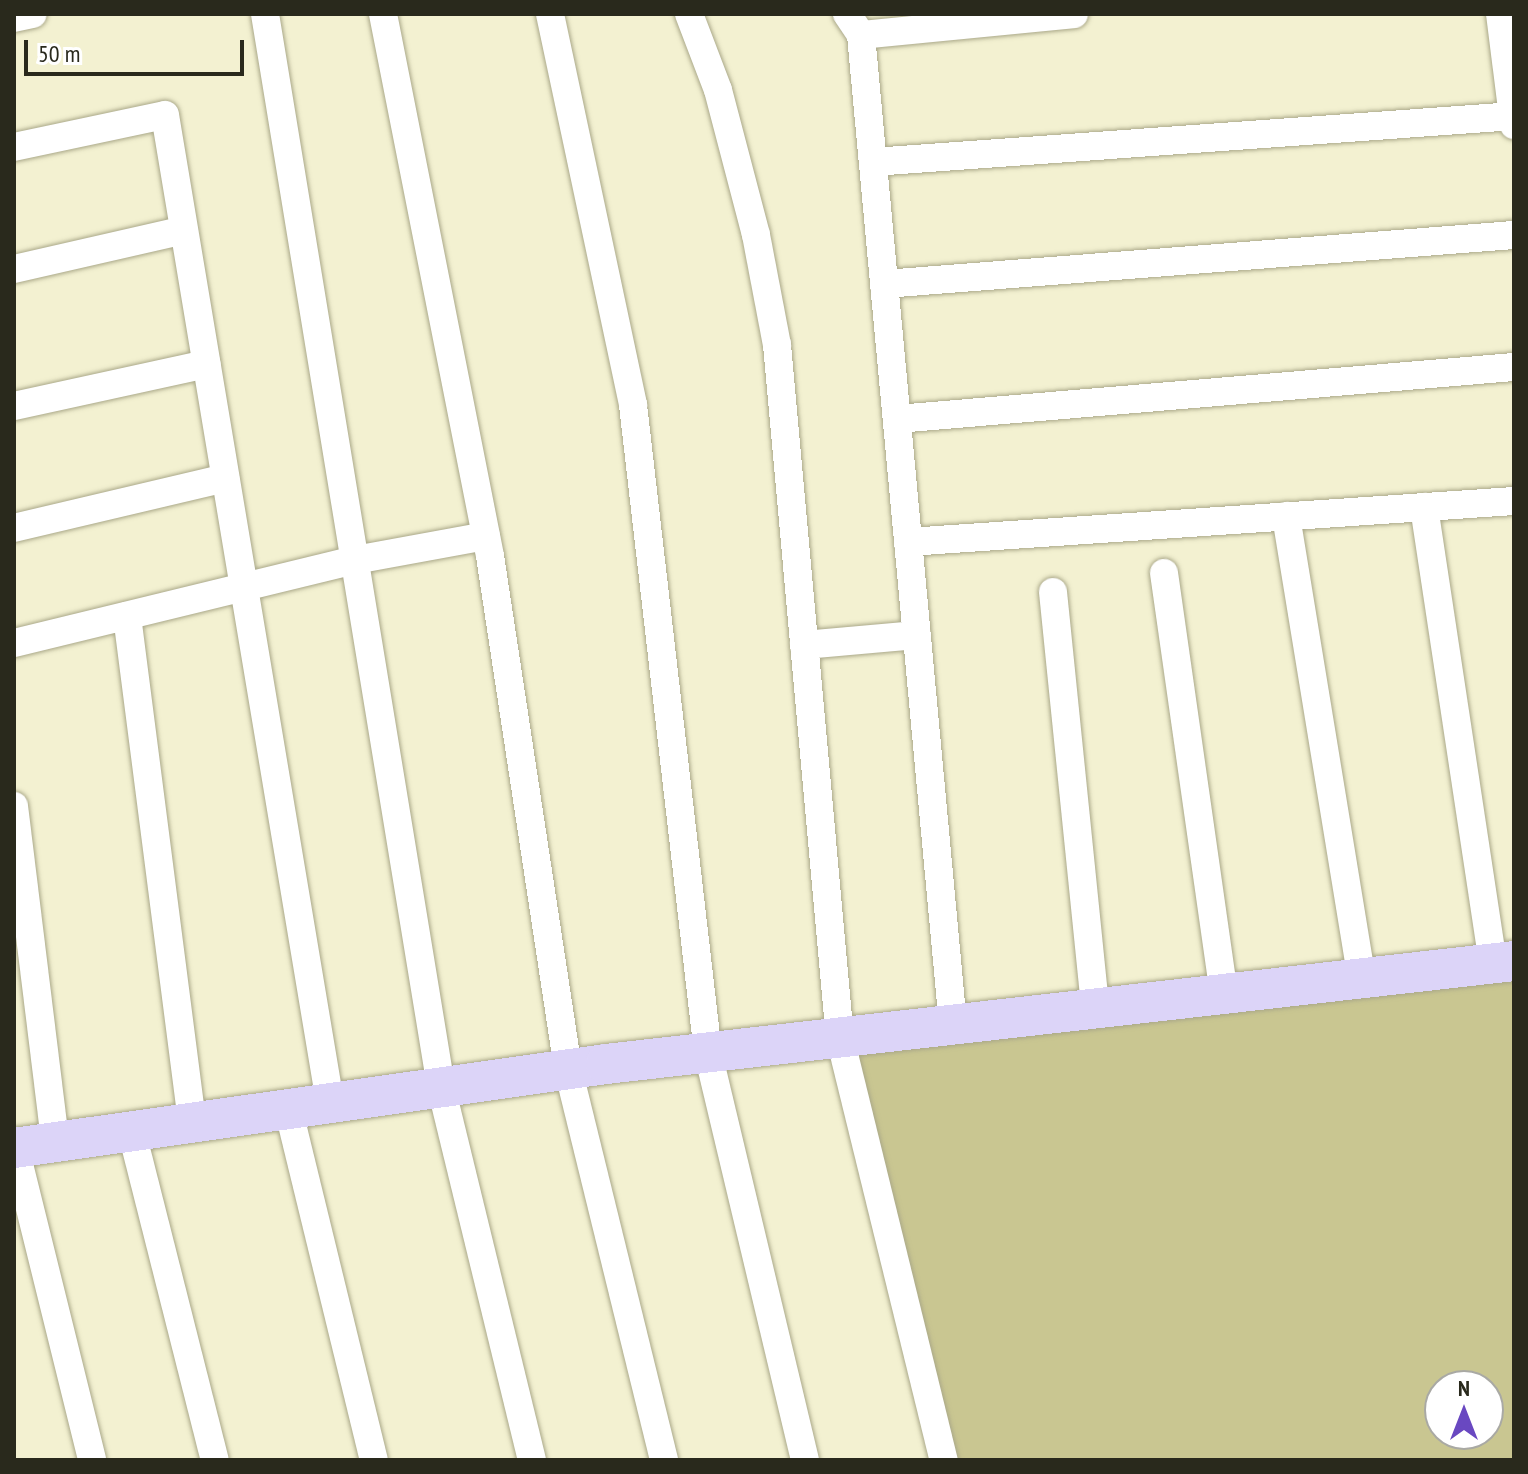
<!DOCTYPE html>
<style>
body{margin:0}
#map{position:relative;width:1528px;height:1474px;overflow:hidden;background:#f3f1d1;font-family:"PT Sans Narrow",sans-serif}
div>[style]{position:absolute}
.green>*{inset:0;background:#c9c691}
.roads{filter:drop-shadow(0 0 2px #aaa889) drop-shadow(0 0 2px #aaa889)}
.street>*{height:28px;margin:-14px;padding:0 14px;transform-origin:14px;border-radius:14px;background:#fff}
.secondary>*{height:40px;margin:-20px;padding:0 20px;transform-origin:20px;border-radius:20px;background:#dcd4f8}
span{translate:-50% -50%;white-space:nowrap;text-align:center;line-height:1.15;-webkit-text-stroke:7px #fff;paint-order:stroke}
.frame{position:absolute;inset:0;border:16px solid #29291c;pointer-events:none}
.north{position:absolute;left:1424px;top:1370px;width:80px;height:80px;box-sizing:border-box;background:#fff;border:2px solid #a9a9a4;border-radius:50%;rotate:0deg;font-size:22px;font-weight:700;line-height:32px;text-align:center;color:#29291c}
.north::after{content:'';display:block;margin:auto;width:28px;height:36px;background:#6948c1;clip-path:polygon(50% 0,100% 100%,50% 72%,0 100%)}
.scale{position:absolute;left:24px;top:40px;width:220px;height:36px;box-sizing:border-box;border:4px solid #29291c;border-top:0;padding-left:10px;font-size:24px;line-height:28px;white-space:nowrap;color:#29291c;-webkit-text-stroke:6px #fff;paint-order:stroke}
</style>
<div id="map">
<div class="green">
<div style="clip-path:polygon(evenodd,1514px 962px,1514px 1460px,936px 1460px,826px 1039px,1514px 962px,1440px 1386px,1488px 1386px,1488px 1434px,1440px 1434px,1440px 1386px)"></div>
</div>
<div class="roads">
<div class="street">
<div style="left:265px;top:14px;width:1087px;rotate:80.68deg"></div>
<div style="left:441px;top:1087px;width:384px;rotate:76.3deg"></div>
<div style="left:383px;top:14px;width:552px;rotate:78.83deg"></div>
<div style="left:490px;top:556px;width:519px;rotate:81.35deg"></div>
<div style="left:568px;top:1069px;width:403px;rotate:76.2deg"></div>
<div style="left:550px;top:14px;width:400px;rotate:78deg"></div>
<div style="left:633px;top:405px;width:652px;rotate:83.4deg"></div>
<div style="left:708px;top:1053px;width:418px;rotate:76.6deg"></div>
<div style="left:689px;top:14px;width:81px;rotate:69.1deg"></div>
<div style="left:718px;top:90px;width:150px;rotate:75.3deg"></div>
<div style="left:756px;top:235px;width:112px;rotate:79.2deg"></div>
<div style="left:777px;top:345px;width:696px;rotate:84.81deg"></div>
<div style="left:840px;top:1038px;width:435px;rotate:76.2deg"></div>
<div style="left:847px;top:14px;width:25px;rotate:56deg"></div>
<div style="left:861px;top:35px;width:994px;rotate:84.69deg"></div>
<div style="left:1500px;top:14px;width:112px;rotate:82.8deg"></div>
<div style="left:14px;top:18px;width:19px;rotate:-12deg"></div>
<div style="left:861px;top:35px;width:214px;rotate:-5.6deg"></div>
<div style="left:14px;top:147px;width:154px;rotate:-12deg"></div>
<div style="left:165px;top:115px;width:1001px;rotate:80.51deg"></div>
<div style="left:873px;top:162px;width:643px;rotate:-4.1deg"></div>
<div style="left:14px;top:269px;width:174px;rotate:-12.9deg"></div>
<div style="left:884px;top:284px;width:632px;rotate:-4.45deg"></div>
<div style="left:14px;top:406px;width:197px;rotate:-12.3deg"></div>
<div style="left:897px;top:419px;width:619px;rotate:-4.82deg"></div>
<div style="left:1424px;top:507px;width:461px;rotate:81.4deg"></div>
<div style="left:1286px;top:516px;width:468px;rotate:80.7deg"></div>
<div style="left:14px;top:528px;width:217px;rotate:-13.3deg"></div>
<div style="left:908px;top:542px;width:607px;rotate:-3.87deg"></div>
<div style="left:1164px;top:573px;width:425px;rotate:81.9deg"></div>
<div style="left:1053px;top:592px;width:419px;rotate:84.2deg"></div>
<div style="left:127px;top:616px;width:509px;rotate:82.67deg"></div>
<div style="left:14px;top:643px;width:351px;rotate:-13.7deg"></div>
<div style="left:355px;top:560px;width:133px;rotate:-10.4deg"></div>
<div style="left:804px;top:645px;width:113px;rotate:-5.1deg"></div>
<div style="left:14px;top:806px;width:337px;rotate:83deg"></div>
<div style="left:288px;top:1108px;width:362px;rotate:76.3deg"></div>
<div style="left:131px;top:1129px;width:341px;rotate:75.8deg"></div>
<div style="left:15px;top:1148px;width:321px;rotate:76.1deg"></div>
</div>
<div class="secondary">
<div style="left:14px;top:1148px;width:598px;rotate:-8.08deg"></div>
<div style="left:606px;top:1064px;width:914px;rotate:-6.47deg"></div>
</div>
</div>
<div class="frame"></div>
<div class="north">N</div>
<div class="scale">50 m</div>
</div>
